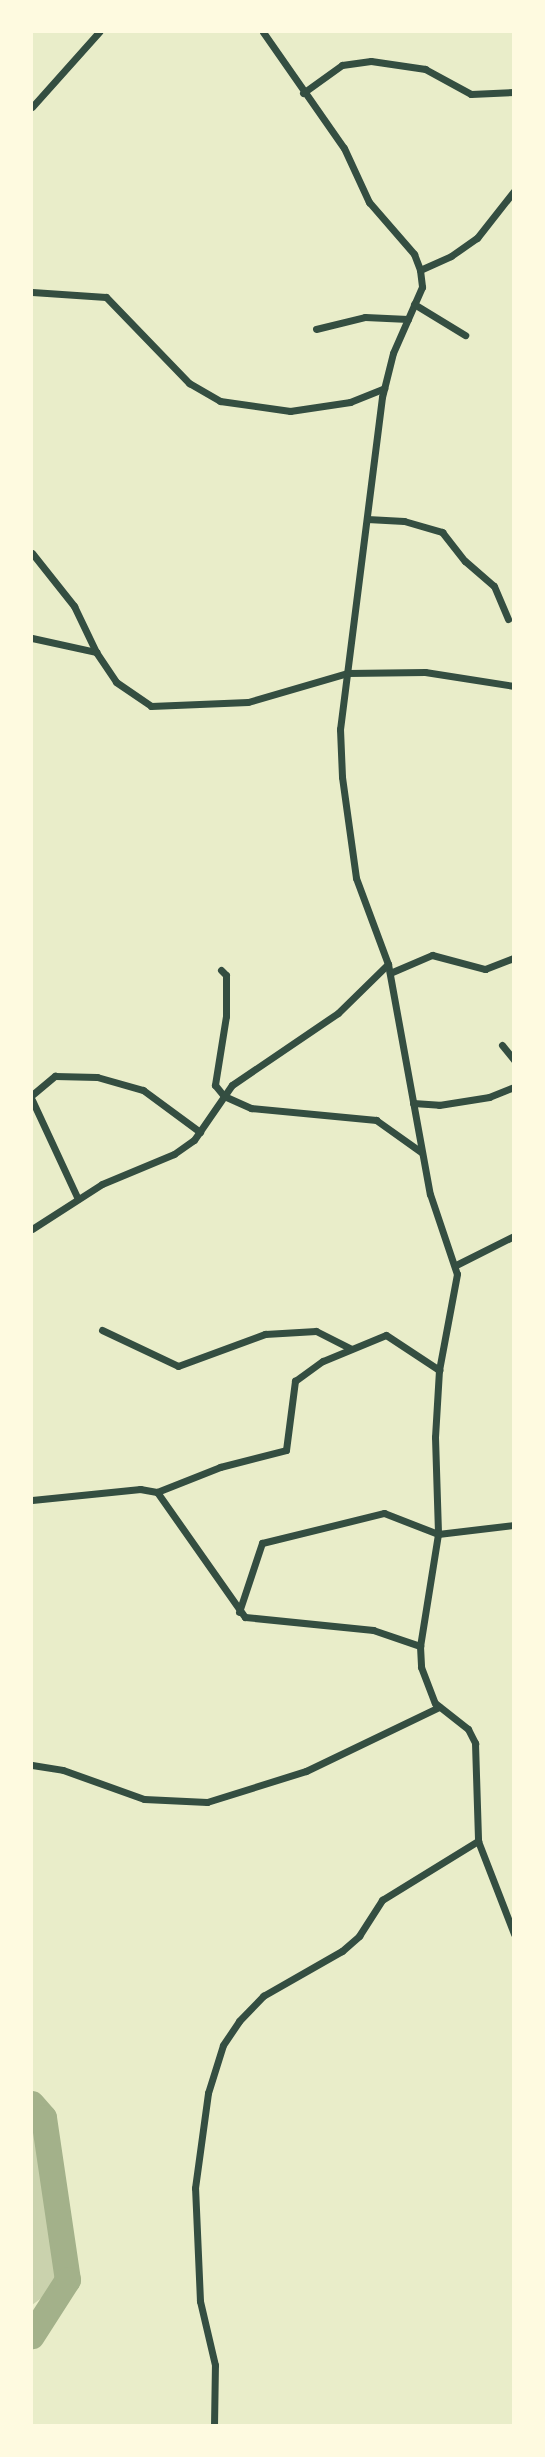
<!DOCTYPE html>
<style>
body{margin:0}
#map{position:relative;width:545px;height:2457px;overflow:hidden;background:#e9edc9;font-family:Mulish,sans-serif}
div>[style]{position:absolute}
.green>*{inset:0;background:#cad2ad}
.river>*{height:26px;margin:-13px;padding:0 13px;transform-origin:13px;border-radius:13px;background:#a3b18a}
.minor>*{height:7px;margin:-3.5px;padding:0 3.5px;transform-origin:3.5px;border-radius:3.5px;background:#344e41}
span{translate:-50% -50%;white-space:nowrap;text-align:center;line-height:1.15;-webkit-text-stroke:7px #fefae0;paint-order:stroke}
.frame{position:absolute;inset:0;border:33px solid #fefae0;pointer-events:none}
</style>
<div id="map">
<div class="green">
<div style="clip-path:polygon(32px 2120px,37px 2123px,58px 2286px,32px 2305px)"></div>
</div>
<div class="river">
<div style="left:32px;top:2104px;width:18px;rotate:49deg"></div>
<div style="left:44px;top:2118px;width:164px;rotate:81.6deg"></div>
<div style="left:68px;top:2280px;width:67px;rotate:122.7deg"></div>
</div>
<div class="minor">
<div style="left:263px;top:32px;width:141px;rotate:55.1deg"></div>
<div style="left:344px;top:148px;width:60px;rotate:65.2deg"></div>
<div style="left:369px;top:202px;width:69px;rotate:49.1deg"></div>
<div style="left:414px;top:254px;width:17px;rotate:69deg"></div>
<div style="left:420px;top:270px;width:17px;rotate:83deg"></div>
<div style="left:422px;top:287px;width:72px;rotate:113.7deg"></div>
<div style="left:393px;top:353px;width:45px;rotate:104deg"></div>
<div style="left:382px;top:397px;width:335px;rotate:97.2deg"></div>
<div style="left:340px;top:729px;width:48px;rotate:87.6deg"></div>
<div style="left:342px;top:777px;width:102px;rotate:82.1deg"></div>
<div style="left:356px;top:878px;width:92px;rotate:69.6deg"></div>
<div style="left:388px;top:964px;width:234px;rotate:79.7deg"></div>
<div style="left:430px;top:1194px;width:84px;rotate:71.4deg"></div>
<div style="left:457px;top:1274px;width:98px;rotate:100.6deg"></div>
<div style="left:439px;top:1370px;width:67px;rotate:93.4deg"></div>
<div style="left:435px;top:1437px;width:97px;rotate:88.2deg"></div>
<div style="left:438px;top:1534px;width:113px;rotate:99.1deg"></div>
<div style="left:420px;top:1646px;width:21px;rotate:87deg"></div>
<div style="left:421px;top:1667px;width:39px;rotate:69deg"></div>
<div style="left:435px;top:1703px;width:42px;rotate:38.2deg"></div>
<div style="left:468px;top:1729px;width:16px;rotate:63deg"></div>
<div style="left:475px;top:1743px;width:98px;rotate:88.2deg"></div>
<div style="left:478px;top:1841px;width:100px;rotate:68.8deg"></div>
<div style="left:303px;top:93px;width:48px;rotate:-35.7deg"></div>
<div style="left:342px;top:65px;width:29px;rotate:-8deg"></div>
<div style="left:371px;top:61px;width:55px;rotate:8.4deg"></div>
<div style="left:425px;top:69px;width:52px;rotate:28.5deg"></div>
<div style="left:471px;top:94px;width:43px;rotate:-2.7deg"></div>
<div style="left:32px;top:107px;width:101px;rotate:-48.2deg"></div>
<div style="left:420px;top:270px;width:34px;rotate:-24deg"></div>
<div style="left:451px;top:256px;width:32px;rotate:-35deg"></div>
<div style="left:477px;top:238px;width:60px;rotate:-51.8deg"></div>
<div style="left:32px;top:292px;width:74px;rotate:3.9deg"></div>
<div style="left:106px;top:297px;width:120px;rotate:46deg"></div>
<div style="left:189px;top:383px;width:36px;rotate:30deg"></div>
<div style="left:220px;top:401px;width:71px;rotate:8.1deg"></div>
<div style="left:290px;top:411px;width:61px;rotate:-8.5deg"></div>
<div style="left:350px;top:402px;width:37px;rotate:-22deg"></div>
<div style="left:414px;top:304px;width:60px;rotate:31.3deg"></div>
<div style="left:316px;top:329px;width:50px;rotate:-13.8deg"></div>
<div style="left:365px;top:317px;width:43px;rotate:2.7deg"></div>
<div style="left:367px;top:519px;width:37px;rotate:3deg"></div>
<div style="left:404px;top:521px;width:40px;rotate:16deg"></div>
<div style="left:442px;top:532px;width:37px;rotate:52deg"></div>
<div style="left:465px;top:561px;width:38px;rotate:41deg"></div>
<div style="left:494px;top:586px;width:36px;rotate:67deg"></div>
<div style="left:32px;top:553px;width:68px;rotate:51.6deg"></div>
<div style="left:74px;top:606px;width:51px;rotate:64.4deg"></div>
<div style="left:32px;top:638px;width:66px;rotate:12.3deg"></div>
<div style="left:96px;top:652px;width:36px;rotate:56deg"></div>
<div style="left:116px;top:682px;width:42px;rotate:34.4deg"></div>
<div style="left:151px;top:706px;width:97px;rotate:-2.4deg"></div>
<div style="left:248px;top:702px;width:104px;rotate:-16.2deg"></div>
<div style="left:348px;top:673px;width:77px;rotate:-0.7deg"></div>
<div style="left:425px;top:672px;width:90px;rotate:8.9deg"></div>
<div style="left:221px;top:970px;width:7px;rotate:45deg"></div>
<div style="left:226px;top:975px;width:41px;rotate:90deg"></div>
<div style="left:226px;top:1016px;width:70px;rotate:99.1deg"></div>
<div style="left:215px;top:1085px;width:14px;rotate:51deg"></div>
<div style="left:224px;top:1096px;width:30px;rotate:24deg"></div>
<div style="left:251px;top:1108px;width:126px;rotate:5.5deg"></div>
<div style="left:376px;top:1120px;width:55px;rotate:35.4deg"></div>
<div style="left:390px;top:973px;width:46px;rotate:-23.2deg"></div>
<div style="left:432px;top:955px;width:55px;rotate:14.8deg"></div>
<div style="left:485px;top:969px;width:31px;rotate:-21deg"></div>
<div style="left:502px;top:1045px;width:19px;rotate:51deg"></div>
<div style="left:32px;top:1095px;width:30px;rotate:-40deg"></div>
<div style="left:55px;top:1076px;width:42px;rotate:1.4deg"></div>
<div style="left:97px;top:1077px;width:48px;rotate:15.8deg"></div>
<div style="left:143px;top:1090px;width:71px;rotate:36.4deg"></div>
<div style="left:32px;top:1100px;width:109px;rotate:65.1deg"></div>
<div style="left:413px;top:1103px;width:26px;rotate:4deg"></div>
<div style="left:439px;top:1105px;width:51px;rotate:-9.1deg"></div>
<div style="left:489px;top:1097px;width:27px;rotate:-22deg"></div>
<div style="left:32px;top:1229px;width:83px;rotate:-32.7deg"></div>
<div style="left:102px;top:1184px;width:78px;rotate:-22.6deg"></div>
<div style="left:174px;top:1154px;width:24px;rotate:-35deg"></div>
<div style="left:194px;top:1140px;width:67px;rotate:-55.4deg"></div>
<div style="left:232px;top:1085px;width:128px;rotate:-34.2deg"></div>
<div style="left:338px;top:1013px;width:70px;rotate:-44.4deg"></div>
<div style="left:456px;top:1265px;width:65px;rotate:-26.6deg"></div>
<div style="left:102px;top:1330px;width:84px;rotate:25.3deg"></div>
<div style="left:178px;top:1366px;width:93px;rotate:-20.2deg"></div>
<div style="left:265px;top:1334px;width:51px;rotate:-3.4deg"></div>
<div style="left:316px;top:1331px;width:39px;rotate:27deg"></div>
<div style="left:157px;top:1492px;width:68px;rotate:-21.6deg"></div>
<div style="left:220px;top:1467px;width:68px;rotate:-14.4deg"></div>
<div style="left:286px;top:1450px;width:70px;rotate:-82.6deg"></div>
<div style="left:295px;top:1381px;width:34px;rotate:-36deg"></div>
<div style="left:323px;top:1361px;width:68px;rotate:-22.4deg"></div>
<div style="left:386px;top:1335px;width:64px;rotate:33.4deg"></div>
<div style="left:32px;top:1500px;width:109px;rotate:-5.8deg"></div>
<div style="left:140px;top:1489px;width:17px;rotate:10deg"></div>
<div style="left:157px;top:1492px;width:153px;rotate:54.9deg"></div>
<div style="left:245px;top:1617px;width:129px;rotate:5.8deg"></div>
<div style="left:373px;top:1630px;width:50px;rotate:18.8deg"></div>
<div style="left:239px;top:1612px;width:73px;rotate:-71.6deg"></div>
<div style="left:262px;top:1543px;width:126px;rotate:-13.8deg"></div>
<div style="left:384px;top:1513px;width:58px;rotate:21.3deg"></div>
<div style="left:438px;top:1534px;width:77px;rotate:-6.8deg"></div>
<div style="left:32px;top:1765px;width:31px;rotate:9deg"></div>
<div style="left:63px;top:1770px;width:86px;rotate:19.7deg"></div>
<div style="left:144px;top:1799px;width:63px;rotate:2.7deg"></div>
<div style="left:207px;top:1802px;width:104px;rotate:-17.4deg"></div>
<div style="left:306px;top:1771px;width:148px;rotate:-25.7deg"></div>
<div style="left:214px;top:2426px;width:61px;rotate:-89.1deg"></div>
<div style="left:215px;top:2365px;width:66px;rotate:-103.2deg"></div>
<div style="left:200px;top:2301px;width:113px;rotate:-92.5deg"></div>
<div style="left:195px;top:2188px;width:96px;rotate:-82.2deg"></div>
<div style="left:208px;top:2093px;width:50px;rotate:-72.6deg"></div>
<div style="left:223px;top:2045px;width:29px;rotate:-56deg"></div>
<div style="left:239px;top:2021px;width:35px;rotate:-46deg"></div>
<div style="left:263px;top:1996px;width:91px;rotate:-29.7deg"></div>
<div style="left:342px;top:1951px;width:23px;rotate:-41deg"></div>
<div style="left:359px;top:1936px;width:43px;rotate:-57.4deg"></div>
<div style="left:382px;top:1900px;width:113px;rotate:-31.6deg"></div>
</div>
<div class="frame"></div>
</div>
